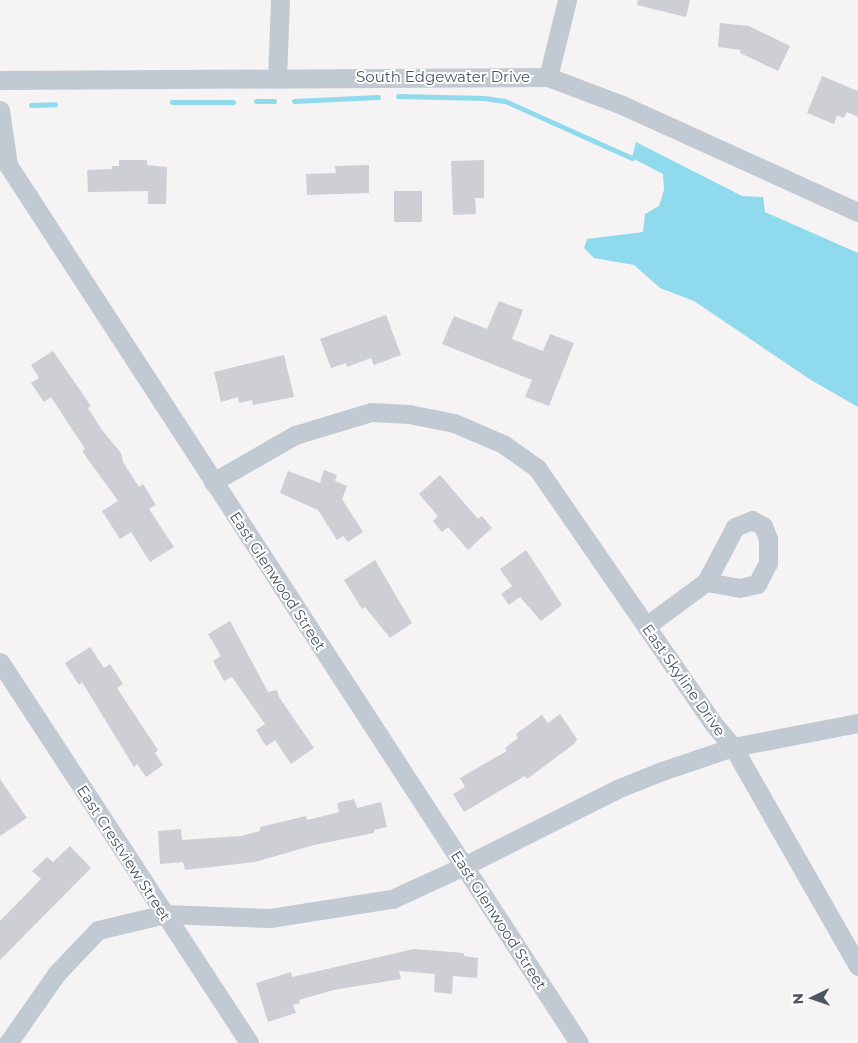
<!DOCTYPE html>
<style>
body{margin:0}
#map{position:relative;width:858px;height:1043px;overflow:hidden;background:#f5f3f3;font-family:Montserrat,sans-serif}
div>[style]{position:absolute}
.water>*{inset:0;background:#90daee}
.stream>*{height:5px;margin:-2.5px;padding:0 2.5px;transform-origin:2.5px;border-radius:2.5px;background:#90daee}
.building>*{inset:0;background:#cdcfd5;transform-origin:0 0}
.minor>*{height:19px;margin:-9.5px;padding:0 9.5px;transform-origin:9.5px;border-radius:9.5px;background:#c1cad2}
span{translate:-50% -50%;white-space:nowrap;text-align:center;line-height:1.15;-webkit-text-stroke:4px #fff;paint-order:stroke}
.street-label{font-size:15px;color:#4a5661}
.north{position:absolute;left:788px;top:973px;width:50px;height:50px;-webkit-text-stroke:4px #fff;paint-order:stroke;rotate:267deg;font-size:14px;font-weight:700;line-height:20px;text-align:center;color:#4a5661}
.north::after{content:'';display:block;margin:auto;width:18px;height:22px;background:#4a5661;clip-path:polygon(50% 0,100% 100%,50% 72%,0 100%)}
</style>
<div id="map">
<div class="water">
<div style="clip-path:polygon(636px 142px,742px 196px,763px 197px,765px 212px,858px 253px,858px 407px,811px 380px,694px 301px,660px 288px,634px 265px,594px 258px,584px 248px,587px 239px,643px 232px,645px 214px,659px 206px,664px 190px,663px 174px,632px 158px)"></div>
</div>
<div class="stream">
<div style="left:398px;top:96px;width:86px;rotate:1.3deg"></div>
<div style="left:484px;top:98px;width:21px;rotate:8deg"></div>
<div style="left:505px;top:101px;width:139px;rotate:24.2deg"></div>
<div style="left:256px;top:101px;width:18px"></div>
<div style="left:294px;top:101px;width:84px;rotate:-2.7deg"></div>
<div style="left:172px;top:102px;width:61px"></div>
<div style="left:31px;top:105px;width:24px;rotate:-2deg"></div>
</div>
<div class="building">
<div style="clip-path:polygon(638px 0,690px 0,686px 17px,637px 5px)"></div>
<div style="clip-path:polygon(720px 23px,749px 26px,790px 46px,778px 71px,740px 53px,741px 50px,718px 47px)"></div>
<div style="clip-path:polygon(822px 76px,858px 91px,858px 117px,847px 112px,844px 118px,837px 115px,834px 124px,807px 113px)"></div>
<div style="clip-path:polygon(119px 160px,147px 160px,147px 165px,167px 167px,166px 204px,148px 204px,148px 191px,88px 192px,87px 170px,112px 169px,112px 166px,119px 166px)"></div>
<div style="clip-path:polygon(484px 160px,484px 198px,475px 198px,476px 214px,453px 215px,451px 161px)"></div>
<div style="clip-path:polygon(369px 165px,369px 193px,307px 195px,306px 174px,336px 173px,335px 166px)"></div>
<div style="left:394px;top:191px;width:28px;height:31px"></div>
<div style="clip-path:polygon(499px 301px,523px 310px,512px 339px,543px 351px,550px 334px,574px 343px,549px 406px,525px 397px,532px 380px,442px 344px,454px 316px,487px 329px)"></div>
<div style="clip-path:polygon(386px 315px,401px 355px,374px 365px,371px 358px,347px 367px,346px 363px,331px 368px,320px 339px)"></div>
<div style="clip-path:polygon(53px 351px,91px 406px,88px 408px,102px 430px,121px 453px,123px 462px,139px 487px,143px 484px,156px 505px,149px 509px,174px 547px,150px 562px,131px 532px,120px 539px,102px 511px,118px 501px,82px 451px,85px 449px,51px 397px,44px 402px,31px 383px,39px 378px,31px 365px)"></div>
<div style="clip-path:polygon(284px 355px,294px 397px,253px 405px,252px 400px,239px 403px,238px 397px,221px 402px,214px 372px)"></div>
<div style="clip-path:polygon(324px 470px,337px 475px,335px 481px,347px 486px,342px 499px,363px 532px,348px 542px,343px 536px,337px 540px,318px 510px,280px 493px,288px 471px,320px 483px)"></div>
<div style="clip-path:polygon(440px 475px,478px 519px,482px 516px,492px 528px,468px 550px,448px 527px,442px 532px,433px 521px,438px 516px,419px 494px)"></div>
<div style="clip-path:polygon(526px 550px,562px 605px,541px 621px,520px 597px,509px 605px,501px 594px,512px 586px,500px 569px)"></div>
<div style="clip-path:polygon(375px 560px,412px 623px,390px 638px,365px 607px,362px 609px,344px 580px)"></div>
<div style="clip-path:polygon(230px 621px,268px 692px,277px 690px,279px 697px,314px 748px,291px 764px,275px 740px,266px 746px,256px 730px,265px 724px,232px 677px,224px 681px,213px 661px,221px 656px,208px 634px)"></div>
<div style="clip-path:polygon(90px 647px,104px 668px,110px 664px,123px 684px,117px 688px,158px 750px,155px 753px,163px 765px,146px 777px,137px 764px,134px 767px,82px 682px,79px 685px,65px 663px)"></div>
<div style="clip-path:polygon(560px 714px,577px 739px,574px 744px,527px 779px,525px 776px,464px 812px,453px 794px,465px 787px,460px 778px,507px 751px,505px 748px,518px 738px,516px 734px,542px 715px,548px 723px)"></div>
<div style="clip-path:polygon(0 779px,27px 818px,0 836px)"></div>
<div style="clip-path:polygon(354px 799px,357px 808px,381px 802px,387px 827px,374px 830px,374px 833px,314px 845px,255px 862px,185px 870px,183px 862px,160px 864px,158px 831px,181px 829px,182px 840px,241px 836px,260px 831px,260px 827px,306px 816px,307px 820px,339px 812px,337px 803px)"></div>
<div style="clip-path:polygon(70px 846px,91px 868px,0 960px,0 921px,41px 879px,32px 871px,47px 857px,53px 862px)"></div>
<div style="clip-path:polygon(414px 949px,464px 953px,464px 956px,478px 958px,477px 978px,453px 976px,452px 994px,434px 992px,435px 974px,399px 971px,401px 979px,333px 990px,299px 1000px,300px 1003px,293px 1005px,296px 1013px,268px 1022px,256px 983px,291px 972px,292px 977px)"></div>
</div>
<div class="minor">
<div style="left:548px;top:77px;width:79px;rotate:-76.1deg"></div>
<div style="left:277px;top:78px;width:78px;rotate:-87.8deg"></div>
<div style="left:0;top:80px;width:548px;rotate:-0.31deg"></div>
<div style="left:548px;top:77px;width:79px;rotate:20.7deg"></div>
<div style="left:622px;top:105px;width:259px;rotate:24.4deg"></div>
<div style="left:0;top:110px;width:56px;rotate:81.7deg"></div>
<div style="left:8px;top:165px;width:1047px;rotate:56.96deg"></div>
<div style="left:213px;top:482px;width:95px;rotate:-29.8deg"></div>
<div style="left:295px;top:435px;width:79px;rotate:-16.8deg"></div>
<div style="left:371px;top:412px;width:38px;rotate:3deg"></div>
<div style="left:409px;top:414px;width:46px;rotate:11.3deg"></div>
<div style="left:454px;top:423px;width:53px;rotate:23.2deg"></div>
<div style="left:503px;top:444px;width:42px;rotate:35.2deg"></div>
<div style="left:537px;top:468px;width:308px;rotate:55.4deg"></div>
<div style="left:712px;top:722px;width:33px;rotate:50deg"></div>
<div style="left:733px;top:747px;width:252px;rotate:60.3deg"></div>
<div style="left:646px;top:626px;width:74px;rotate:-36.3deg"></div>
<div style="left:706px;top:582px;width:62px;rotate:-62.2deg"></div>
<div style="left:735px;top:527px;width:18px;rotate:-22deg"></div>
<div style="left:752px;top:520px;width:13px;rotate:29deg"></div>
<div style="left:763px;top:526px;width:14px;rotate:69deg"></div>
<div style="left:768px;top:539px;width:24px;rotate:90deg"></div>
<div style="left:768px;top:563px;width:24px;rotate:118deg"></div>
<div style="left:757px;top:584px;width:17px;rotate:167deg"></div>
<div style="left:740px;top:588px;width:35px;rotate:-170deg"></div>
<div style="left:0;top:662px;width:455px;rotate:56.8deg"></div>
<div style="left:8px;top:1043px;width:85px;rotate:-55deg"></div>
<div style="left:57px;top:973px;width:59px;rotate:-46.4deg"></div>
<div style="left:98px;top:930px;width:69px;rotate:-13.4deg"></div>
<div style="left:165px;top:914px;width:105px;rotate:2.2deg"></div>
<div style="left:270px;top:918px;width:123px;rotate:-8.9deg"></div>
<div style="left:392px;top:899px;width:79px;rotate:-24.6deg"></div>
<div style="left:464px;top:866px;width:171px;rotate:-26.7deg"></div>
<div style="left:617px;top:789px;width:48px;rotate:-21.8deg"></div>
<div style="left:662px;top:771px;width:75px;rotate:-18.7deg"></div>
<div style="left:733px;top:747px;width:127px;rotate:-10.9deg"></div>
</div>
<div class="street-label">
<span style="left:443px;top:77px">South Edgewater Drive</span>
<span style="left:278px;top:581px;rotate:57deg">East Glenwood Street</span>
<span style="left:684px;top:680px;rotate:55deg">East Skyline Drive</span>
<span style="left:124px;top:853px;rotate:57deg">East Crestview Street</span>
<span style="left:499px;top:920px;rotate:57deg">East Glenwood Street</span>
</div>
<div class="north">N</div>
</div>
